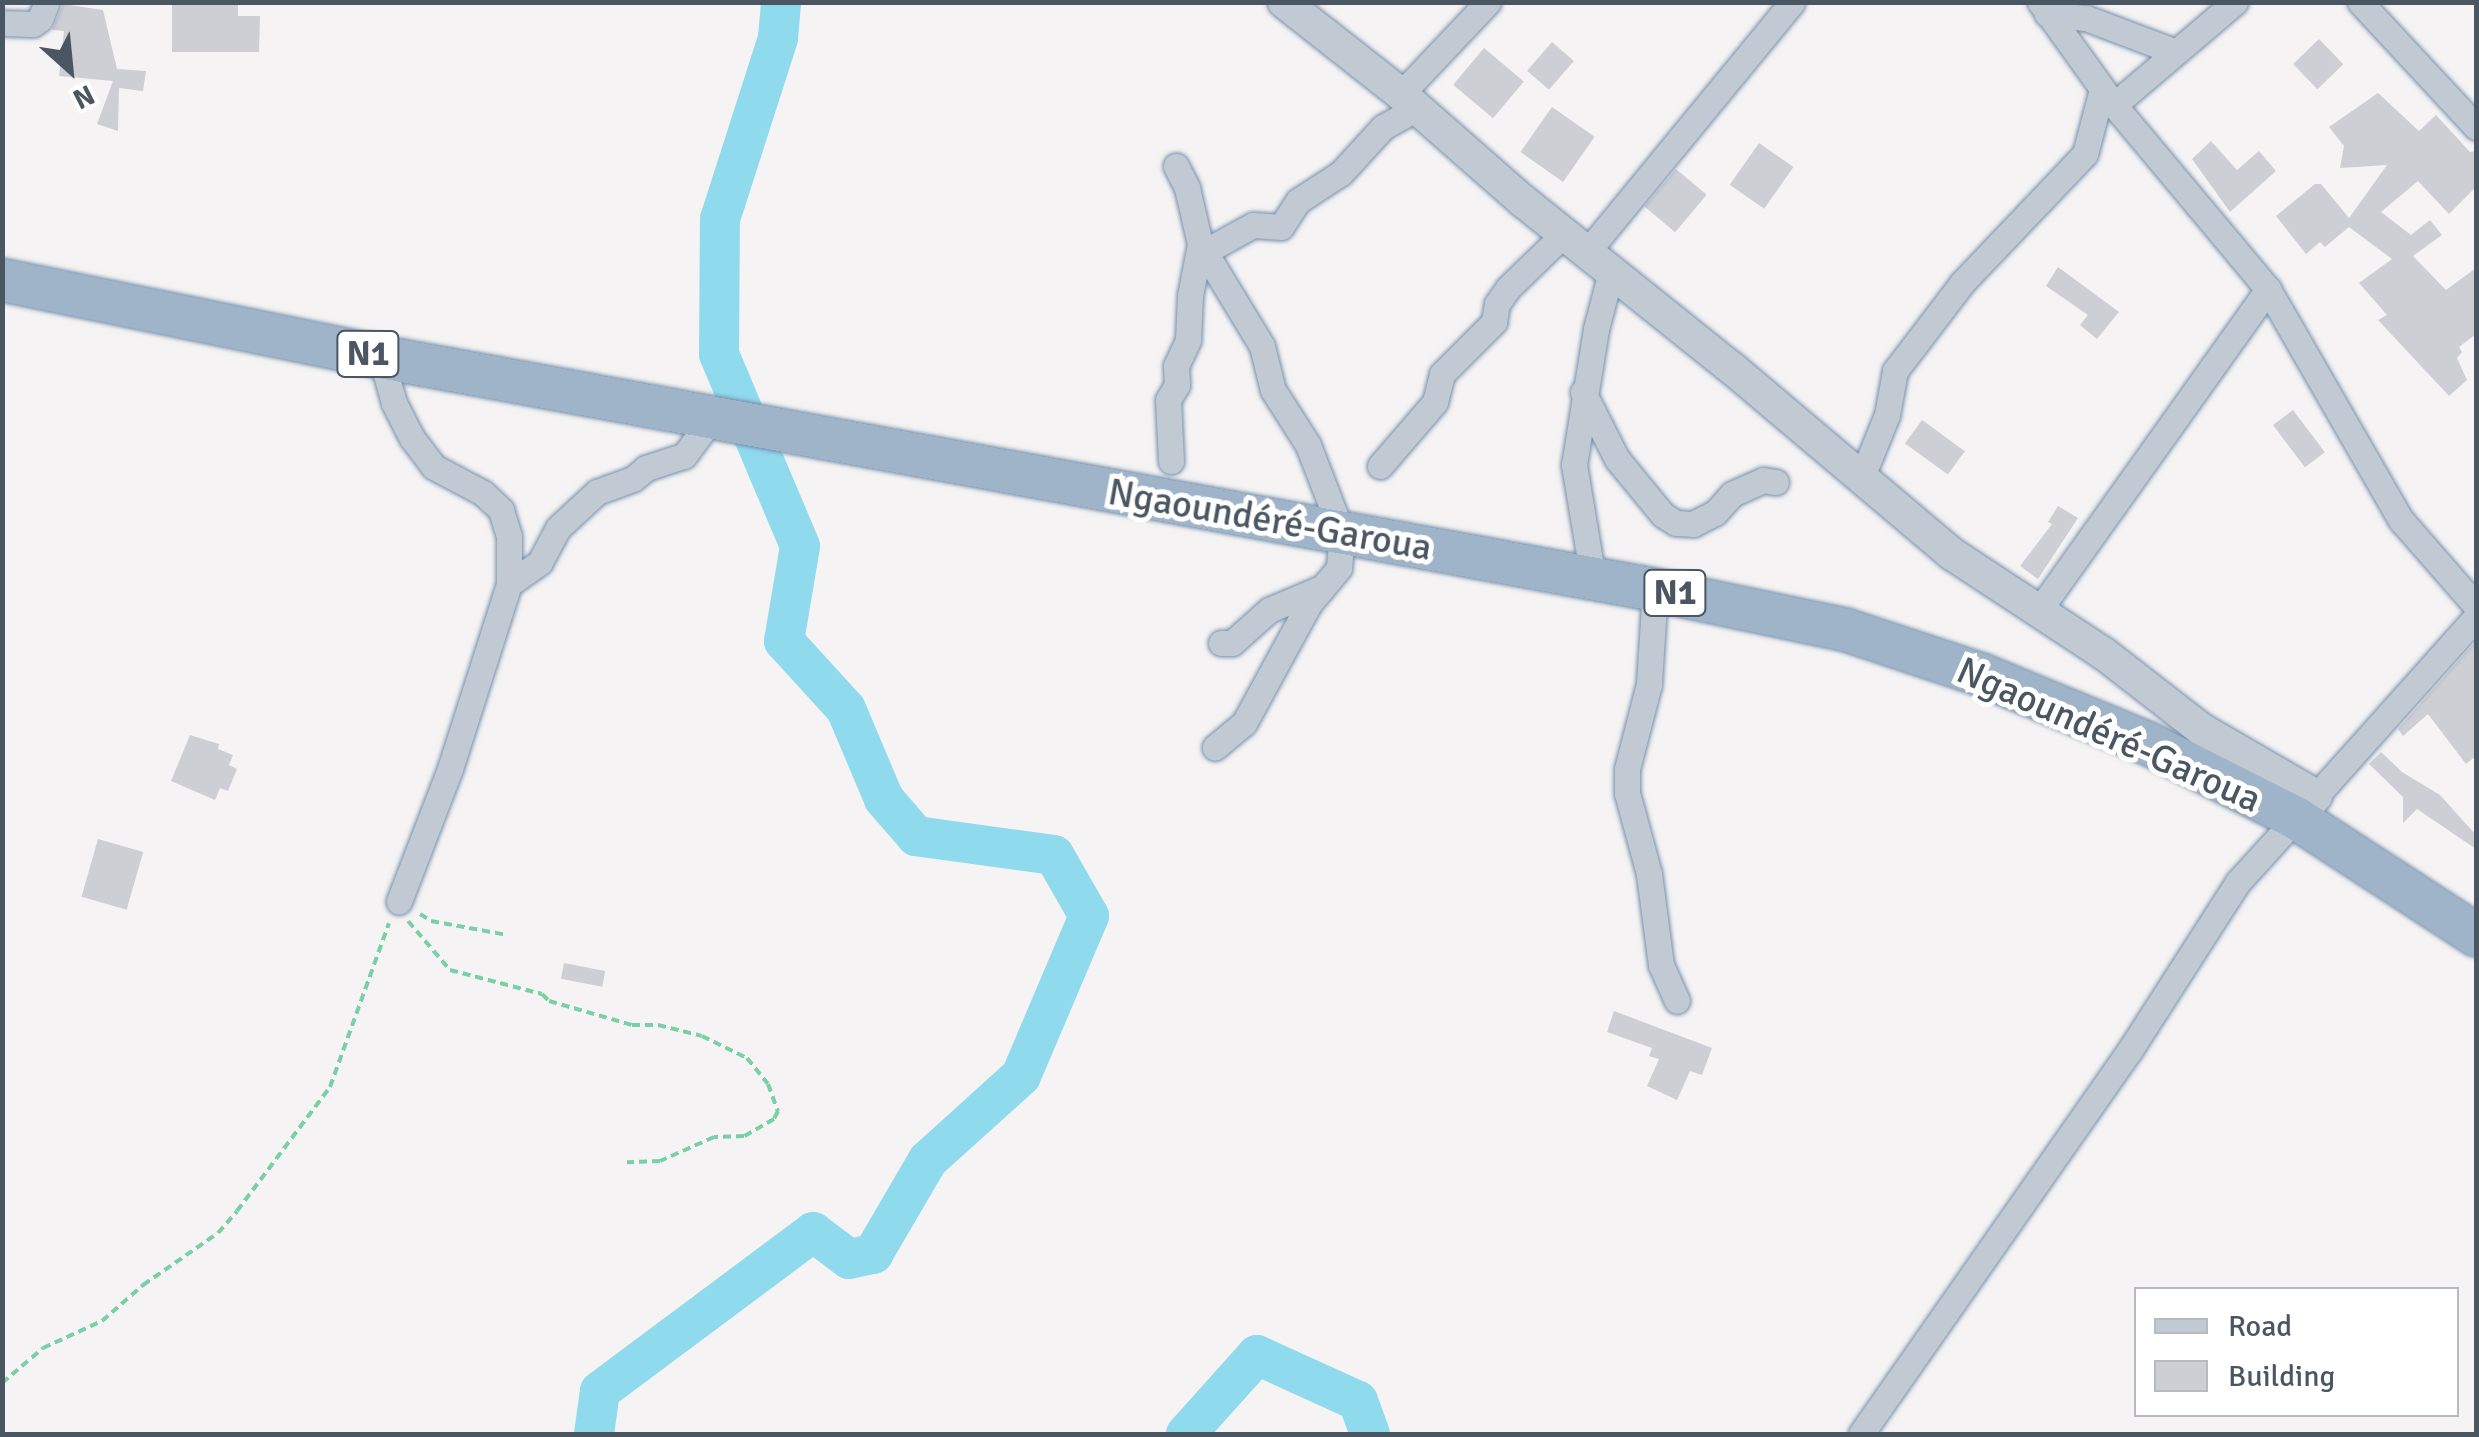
<!DOCTYPE html>
<meta charset="utf-8">
<style>
body{margin:0}
#map{position:relative;width:2479px;height:1437px;overflow:hidden;background:#f5f3f3;font-family:Signika,sans-serif}
div>[style]{position:absolute}
.river>*{height:40px;margin:-20px;padding:0 20px;transform-origin:20px;border-radius:20px;background:#90daee}
.building>*{inset:0;background:#cdcfd5;transform-origin:0 0}
.path>*{height:4px;margin-top:-2px;transform-origin:0;background:repeating-linear-gradient(90deg,#7ad0a6 0 8px,transparent 0 13px)}
.roads{filter:drop-shadow(0 0 2px #7690ad) drop-shadow(0 0 2px #7690ad)}
.minor>*{height:25px;margin:-12.5px;padding:0 12.5px;transform-origin:12.5px;border-radius:12.5px;background:#c1cad2}
.tertiary>*{height:32px;margin:-16px;padding:0 16px;transform-origin:16px;border-radius:16px;background:#c1cad2}
.trunk>*{height:42px;margin:-21px;padding:0 21px;transform-origin:21px;border-radius:21px;background:#9fb4c9}
span{translate:-50% -50%;white-space:nowrap;text-align:center;line-height:1.15;-webkit-text-stroke:10px #fff;paint-order:stroke}
.shield-label span{padding:2px 8px;background:#fff;border:2px solid;border-radius:8px;-webkit-text-stroke-width:0}
.shield-label{font-size:35px;color:#4a5661;font-weight:700}
.street-label{font-size:38px;color:#4a5661}
.frame{position:absolute;inset:0;border:5px solid #4a5661;pointer-events:none}
.legend{position:absolute;left:2134px;top:1287px;width:325px;height:130px;box-sizing:border-box;background:#fff;border:2px solid #b7bbc0;margin:0;padding:12px 18px;list-style:none;font-size:30px;color:#4a5661}
.legend li{display:flex;align-items:center;gap:20px;height:50px}
.legend b{width:50px;border:2px solid #b7bbc0}
.north{position:absolute;left:20px;top:20px;width:100px;height:100px;-webkit-text-stroke:8px #fff;paint-order:stroke;rotate:153deg;font-size:28px;font-weight:700;line-height:40px;text-align:center;color:#4a5661}
.north::after{content:'';display:block;margin:auto;width:35px;height:45px;background:#4a5661;clip-path:polygon(50% 0,100% 100%,50% 72%,0 100%)}
</style>
<div id="map">
<div class="river">
<div style="left:594px;top:1434px;width:43px;rotate:-82.1deg"></div>
<div style="left:600px;top:1391px;width:266px;rotate:-36.7deg"></div>
<div style="left:813px;top:1232px;width:45px;rotate:36.9deg"></div>
<div style="left:849px;top:1259px;width:25px;rotate:-12deg"></div>
<div style="left:873px;top:1254px;width:109px;rotate:-59.7deg"></div>
<div style="left:928px;top:1160px;width:125px;rotate:-42.1deg"></div>
<div style="left:1021px;top:1076px;width:174px;rotate:-67deg"></div>
<div style="left:1089px;top:916px;width:70px;rotate:-119.8deg"></div>
<div style="left:1054px;top:855px;width:139px;rotate:-172.2deg"></div>
<div style="left:916px;top:836px;width:49px;rotate:-130.9deg"></div>
<div style="left:884px;top:799px;width:98px;rotate:-112.9deg"></div>
<div style="left:846px;top:709px;width:92px;rotate:-132.4deg"></div>
<div style="left:784px;top:641px;width:96px;rotate:-80.4deg"></div>
<div style="left:800px;top:546px;width:208px;rotate:-112.9deg"></div>
<div style="left:719px;top:354px;width:135px;rotate:-89.6deg"></div>
<div style="left:720px;top:219px;width:190px;rotate:-72.2deg"></div>
<div style="left:778px;top:38px;width:36px;rotate:-85deg"></div>
<div style="left:1186px;top:1434px;width:106px;rotate:-48.1deg"></div>
<div style="left:1257px;top:1355px;width:111px;rotate:24.5deg"></div>
<div style="left:1358px;top:1401px;width:35px;rotate:70deg"></div>
</div>
<div class="building">
<div style="clip-path:polygon(172px 2px,238px 2px,238px 16px,260px 16px,259px 52px,172px 52px)"></div>
<div style="clip-path:polygon(63px 4px,103px 10px,117px 69px,146px 71px,143px 91px,119px 88px,118px 131px,97px 124px,113px 81px,59px 76px,64px 31px,52px 30px)"></div>
<div style="left:2319px;top:39px;width:35px;height:36px;rotate:46deg"></div>
<div style="left:1552px;top:42px;width:29px;height:38px;rotate:41deg"></div>
<div style="left:1484px;top:48px;width:52px;height:48px;rotate:40deg"></div>
<div style="clip-path:polygon(2378px 93px,2419px 131px,2436px 115px,2470px 152px,2476px 151px,2476px 187px,2449px 214px,2418px 181px,2381px 212px,2411px 235px,2430px 220px,2442px 235px,2413px 256px,2446px 290px,2476px 268px,2476px 334px,2459px 347px,2462px 352px,2457px 358px,2467px 380px,2449px 396px,2378px 320px,2387px 315px,2359px 283px,2392px 259px,2349px 227px,2325px 247px,2320px 242px,2306px 254px,2276px 216px,2315px 184px,2321px 184px,2349px 218px,2387px 165px,2340px 168px,2344px 146px,2329px 127px)"></div>
<div style="left:1552px;top:107px;width:52px;height:55px;rotate:35deg"></div>
<div style="clip-path:polygon(2211px 141px,2237px 170px,2259px 151px,2276px 171px,2230px 212px,2192px 159px)"></div>
<div style="left:1759px;top:143px;width:42px;height:51px;rotate:35deg"></div>
<div style="left:1676px;top:169px;width:40px;height:49px;rotate:40deg"></div>
<div style="clip-path:polygon(2058px 267px,2119px 312px,2097px 339px,2080px 325px,2088px 315px,2046px 286px)"></div>
<div style="left:2293px;top:410px;width:53px;height:25px;rotate:53deg"></div>
<div style="left:1922px;top:420px;width:53px;height:29px;rotate:36deg"></div>
<div style="clip-path:polygon(2058px 506px,2078px 518px,2038px 579px,2020px 566px,2052px 524px,2048px 522px)"></div>
<div style="clip-path:polygon(2476px 641px,2476px 756px,2466px 764px,2428px 714px,2403px 736px,2398px 729px)"></div>
<div style="clip-path:polygon(190px 735px,219px 744px,218px 749px,233px 755px,229px 765px,237px 769px,228px 791px,220px 788px,215px 800px,171px 781px)"></div>
<div style="clip-path:polygon(2381px 752px,2402px 772px,2440px 795px,2476px 835px,2476px 849px,2417px 809px,2403px 823px,2403px 797px,2369px 764px)"></div>
<div style="left:98px;top:839px;width:47px;height:60px;rotate:16deg"></div>
<div style="left:564px;top:963px;width:42px;height:16px;rotate:11deg"></div>
<div style="clip-path:polygon(1614px 1011px,1712px 1048px,1702px 1075px,1690px 1071px,1677px 1100px,1647px 1086px,1659px 1059px,1649px 1056px,1652px 1048px,1607px 1032px)"></div>
</div>
<div class="path">
<div style="left:420px;top:914px;width:13px;rotate:32deg"></div>
<div style="left:431px;top:921px;width:77px;rotate:10.4deg"></div>
<div style="left:408px;top:921px;width:65px;rotate:49.4deg"></div>
<div style="left:450px;top:970px;width:95px;rotate:14.6deg"></div>
<div style="left:542px;top:994px;width:10px;rotate:45deg"></div>
<div style="left:549px;top:1001px;width:86px;rotate:16.1deg"></div>
<div style="left:632px;top:1025px;width:26px"></div>
<div style="left:658px;top:1025px;width:45px;rotate:14deg"></div>
<div style="left:702px;top:1036px;width:50px;rotate:26.1deg"></div>
<div style="left:747px;top:1058px;width:33px;rotate:51deg"></div>
<div style="left:768px;top:1084px;width:29px;rotate:70deg"></div>
<div style="left:778px;top:1111px;width:9px;rotate:117deg"></div>
<div style="left:774px;top:1119px;width:34px;rotate:150deg"></div>
<div style="left:744px;top:1136px;width:30px;rotate:178deg"></div>
<div style="left:714px;top:1137px;width:59px;rotate:156deg"></div>
<div style="left:660px;top:1161px;width:33px;rotate:178deg"></div>
<div style="left:2px;top:1383px;width:54px;rotate:-40.5deg"></div>
<div style="left:43px;top:1348px;width:65px;rotate:-24.6deg"></div>
<div style="left:102px;top:1321px;width:55px;rotate:-41.3deg"></div>
<div style="left:143px;top:1285px;width:91px;rotate:-34.7deg"></div>
<div style="left:218px;top:1233px;width:29px;rotate:-49deg"></div>
<div style="left:237px;top:1211px;width:155px;rotate:-53.1deg"></div>
<div style="left:330px;top:1087px;width:174px;rotate:-70.2deg"></div>
</div>
<div class="roads">
<div class="minor">
<div style="left:2040px;top:2px;width:127px;rotate:54.3deg"></div>
<div style="left:2114px;top:105px;width:240px;rotate:50.1deg"></div>
<div style="left:2268px;top:289px;width:267px;rotate:60.1deg"></div>
<div style="left:2401px;top:520px;width:114px;rotate:48.9deg"></div>
<div style="left:2360px;top:2px;width:171px;rotate:47.1deg"></div>
<div style="left:2047px;top:14px;width:39px;rotate:6deg"></div>
<div style="left:2086px;top:18px;width:96px;rotate:20.7deg"></div>
<div style="left:2px;top:23px;width:31px;rotate:2deg"></div>
<div style="left:33px;top:24px;width:9px;rotate:-36deg"></div>
<div style="left:40px;top:19px;width:18px;rotate:-68deg"></div>
<div style="left:1401px;top:94px;width:127px;rotate:-46.6deg"></div>
<div style="left:2114px;top:105px;width:159px;rotate:-40.4deg"></div>
<div style="left:1176px;top:166px;width:25px;rotate:63deg"></div>
<div style="left:1187px;top:188px;width:57px;rotate:76.9deg"></div>
<div style="left:1200px;top:244px;width:119px;rotate:58.7deg"></div>
<div style="left:1262px;top:346px;width:45px;rotate:76deg"></div>
<div style="left:1273px;top:390px;width:65px;rotate:57.5deg"></div>
<div style="left:1308px;top:445px;width:94px;rotate:68.9deg"></div>
<div style="left:1342px;top:533px;width:35px;rotate:95deg"></div>
<div style="left:1339px;top:568px;width:47px;rotate:129.8deg"></div>
<div style="left:1309px;top:604px;width:136px;rotate:118.6deg"></div>
<div style="left:1244px;top:723px;width:38px;rotate:140deg"></div>
<div style="left:1206px;top:251px;width:54px;rotate:-29deg"></div>
<div style="left:1253px;top:225px;width:28px;rotate:4deg"></div>
<div style="left:1281px;top:227px;width:31px;rotate:-57deg"></div>
<div style="left:1298px;top:201px;width:51px;rotate:-33.1deg"></div>
<div style="left:1341px;top:173px;width:62px;rotate:-47.6deg"></div>
<div style="left:1383px;top:127px;width:39px;rotate:-29deg"></div>
<div style="left:1587px;top:252px;width:323px;rotate:-50.6deg"></div>
<div style="left:381px;top:357px;width:48px;rotate:74.2deg"></div>
<div style="left:394px;top:403px;width:39px;rotate:63deg"></div>
<div style="left:412px;top:438px;width:36px;rotate:53deg"></div>
<div style="left:434px;top:467px;width:55px;rotate:28deg"></div>
<div style="left:483px;top:493px;width:25px;rotate:43deg"></div>
<div style="left:501px;top:510px;width:27px;rotate:73deg"></div>
<div style="left:509px;top:536px;width:48px;rotate:90deg"></div>
<div style="left:509px;top:584px;width:194px;rotate:107.7deg"></div>
<div style="left:450px;top:769px;width:142px;rotate:111.1deg"></div>
<div style="left:1583px;top:392px;width:75px;rotate:63.1deg"></div>
<div style="left:1617px;top:459px;width:72px;rotate:50.6deg"></div>
<div style="left:1663px;top:515px;width:15px;rotate:32deg"></div>
<div style="left:1676px;top:523px;width:17px;rotate:3deg"></div>
<div style="left:1693px;top:524px;width:25px;rotate:-27deg"></div>
<div style="left:1715px;top:513px;width:25px;rotate:-48deg"></div>
<div style="left:1732px;top:494px;width:34px;rotate:-24deg"></div>
<div style="left:1763px;top:480px;width:13px;rotate:9deg"></div>
<div style="left:1171px;top:461px;width:61px;rotate:-92.8deg"></div>
<div style="left:1168px;top:400px;width:17px;rotate:-59deg"></div>
<div style="left:1177px;top:385px;width:19px;rotate:-93deg"></div>
<div style="left:1176px;top:366px;width:29px;rotate:-65deg"></div>
<div style="left:1188px;top:340px;width:44px;rotate:-87.4deg"></div>
<div style="left:1190px;top:296px;width:53px;rotate:-79.1deg"></div>
<div style="left:1380px;top:466px;width:84px;rotate:-49.3deg"></div>
<div style="left:1435px;top:402px;width:29px;rotate:-76deg"></div>
<div style="left:1442px;top:374px;width:74px;rotate:-45deg"></div>
<div style="left:1494px;top:322px;width:18px;rotate:-81deg"></div>
<div style="left:1497px;top:304px;width:19px;rotate:-55deg"></div>
<div style="left:1508px;top:288px;width:78px;rotate:-44deg"></div>
<div style="left:1861px;top:479px;width:69px;rotate:-67.9deg"></div>
<div style="left:1887px;top:415px;width:45px;rotate:-79.7deg"></div>
<div style="left:1895px;top:371px;width:111px;rotate:-52.7deg"></div>
<div style="left:1962px;top:283px;width:178px;rotate:-46.4deg"></div>
<div style="left:2085px;top:154px;width:67px;rotate:-75.3deg"></div>
<div style="left:1593px;top:578px;width:115px;rotate:-99.5deg"></div>
<div style="left:1574px;top:465px;width:138px;rotate:-80.8deg"></div>
<div style="left:1596px;top:329px;width:59px;rotate:-75.3deg"></div>
<div style="left:509px;top:584px;width:38px;rotate:-35deg"></div>
<div style="left:540px;top:562px;width:38px;rotate:-62deg"></div>
<div style="left:558px;top:528px;width:53px;rotate:-42.7deg"></div>
<div style="left:597px;top:492px;width:38px;rotate:-20deg"></div>
<div style="left:633px;top:479px;width:17px;rotate:-40deg"></div>
<div style="left:646px;top:468px;width:40px;rotate:-18deg"></div>
<div style="left:684px;top:456px;width:47px;rotate:-53.6deg"></div>
<div style="left:1655px;top:590px;width:94px;rotate:93.7deg"></div>
<div style="left:1649px;top:684px;width:88px;rotate:104.5deg"></div>
<div style="left:1627px;top:769px;width:24px;rotate:90deg"></div>
<div style="left:1627px;top:793px;width:84px;rotate:74.8deg"></div>
<div style="left:1649px;top:874px;width:92px;rotate:82.5deg"></div>
<div style="left:1661px;top:965px;width:39px;rotate:66deg"></div>
<div style="left:2037px;top:613px;width:398px;rotate:-54.5deg"></div>
<div style="left:1221px;top:643px;width:11px"></div>
<div style="left:1232px;top:643px;width:50px;rotate:-41.7deg"></div>
<div style="left:1269px;top:610px;width:56px;rotate:-22.9deg"></div>
<div style="left:2316px;top:796px;width:240px;rotate:-48.2deg"></div>
<div style="left:1861px;top:1434px;width:469px;rotate:-55deg"></div>
<div style="left:2130px;top:1050px;width:200px;rotate:-57.3deg"></div>
<div style="left:2238px;top:882px;width:86px;rotate:-47.8deg"></div>
</div>
<div class="tertiary">
<div style="left:1284px;top:2px;width:149px;rotate:38.2deg"></div>
<div style="left:1401px;top:94px;width:162px;rotate:41.3deg"></div>
<div style="left:1523px;top:201px;width:269px;rotate:38.7deg"></div>
<div style="left:1733px;top:369px;width:287px;rotate:40.2deg"></div>
<div style="left:1952px;top:554px;width:181px;rotate:33.3deg"></div>
<div style="left:2103px;top:653px;width:124px;rotate:37.8deg"></div>
<div style="left:2201px;top:729px;width:133px;rotate:30.2deg"></div>
<div style="left:2316px;top:796px;width:30px;rotate:132deg"></div>
</div>
<div class="trunk">
<div style="left:2px;top:280px;width:387px;rotate:11.5deg"></div>
<div style="left:381px;top:357px;width:1295px;rotate:10.36deg"></div>
<div style="left:1655px;top:590px;width:195px;rotate:11.8deg"></div>
<div style="left:1846px;top:630px;width:143px;rotate:18.3deg"></div>
<div style="left:1982px;top:675px;width:178px;rotate:22.4deg"></div>
<div style="left:2147px;top:743px;width:167px;rotate:26.7deg"></div>
<div style="left:2296px;top:818px;width:215px;rotate:33deg"></div>
</div>
</div>
<div class="shield-label">
<span style="left:368px;top:354px">N1</span>
<span style="left:1675px;top:593px">N1</span>
</div>
<div class="street-label">
<span style="left:1270px;top:520px;rotate:10deg">Ngaoundéré-Garoua</span>
<span style="left:2109px;top:735px;rotate:24deg">Ngaoundéré-Garoua</span>
</div>
<div class="frame"></div>
<ul class="legend">
<li><b style="height:12px;background:#c1cad2"></b>Road</li>
<li><b style="height:28px;background:#cdcfd5"></b>Building</li>
</ul>
<div class="north">N</div>
</div>
